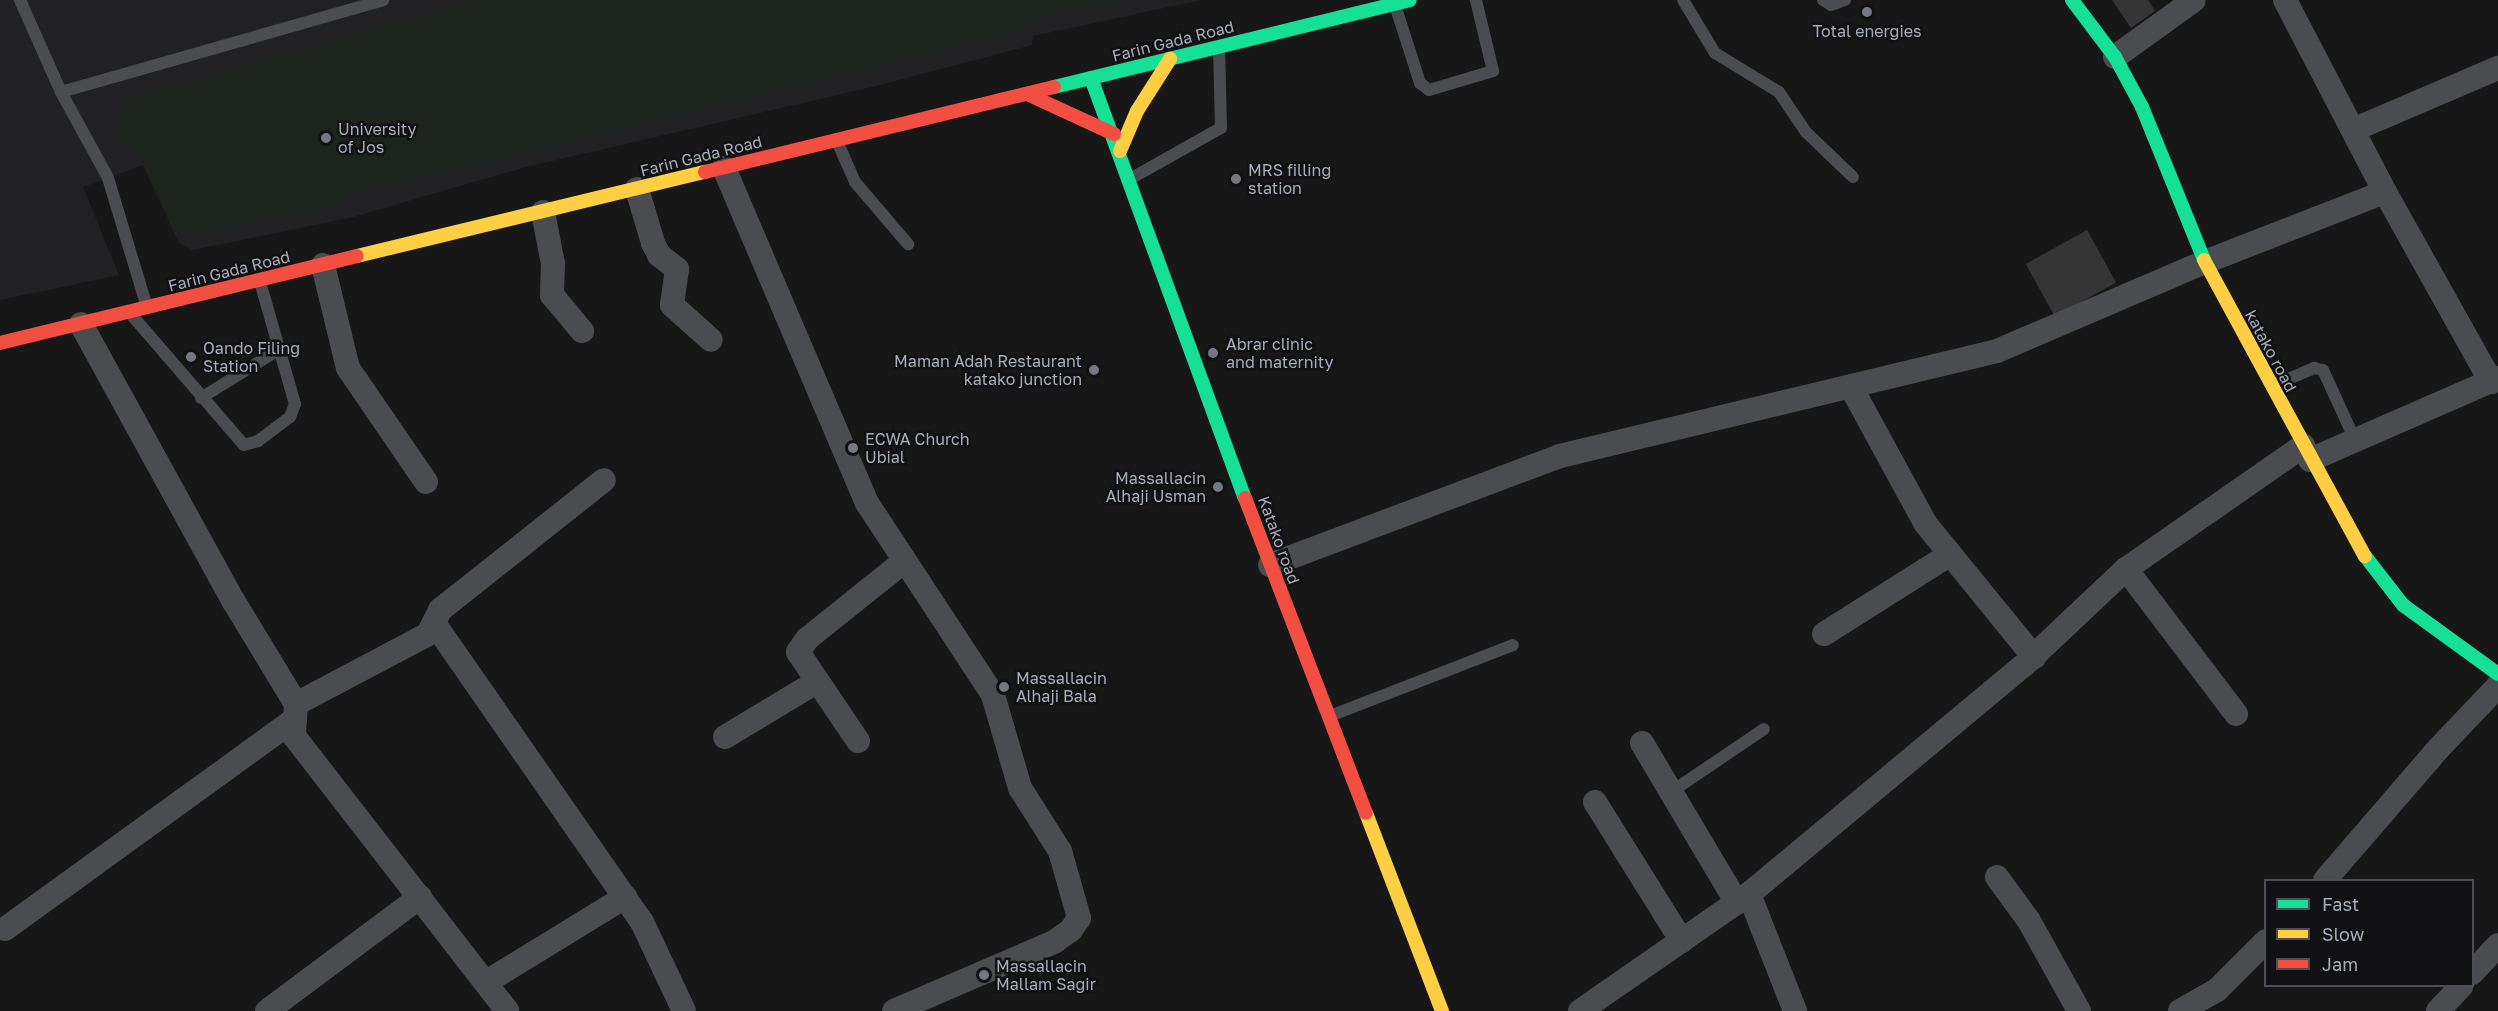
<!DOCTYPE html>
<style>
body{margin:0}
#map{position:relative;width:2498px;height:1011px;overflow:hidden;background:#171717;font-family:"Golos Text",sans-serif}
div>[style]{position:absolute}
.built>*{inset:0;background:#212123}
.green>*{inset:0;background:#1d241e}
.building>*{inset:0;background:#353536;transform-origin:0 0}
.lane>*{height:12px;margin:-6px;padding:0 6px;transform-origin:6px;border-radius:6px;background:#4b4c50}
.street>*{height:24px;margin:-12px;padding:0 12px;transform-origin:12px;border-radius:12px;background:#4b4c50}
.fast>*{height:14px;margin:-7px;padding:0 7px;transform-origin:7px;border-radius:7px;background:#16e098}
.slow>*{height:14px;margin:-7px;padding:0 7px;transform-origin:7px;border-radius:7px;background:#ffcf43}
.jam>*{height:14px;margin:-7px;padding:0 7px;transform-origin:7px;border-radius:7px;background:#f24e42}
.dots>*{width:16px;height:16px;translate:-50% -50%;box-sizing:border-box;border:3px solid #111113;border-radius:50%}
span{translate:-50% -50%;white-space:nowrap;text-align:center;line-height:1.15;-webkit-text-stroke:5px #111113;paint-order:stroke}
.poi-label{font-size:16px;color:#a8adb8}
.left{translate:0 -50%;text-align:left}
.right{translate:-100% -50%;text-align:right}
.street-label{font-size:16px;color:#a8adb8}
.legend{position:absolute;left:2264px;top:879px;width:210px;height:108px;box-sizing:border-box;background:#111113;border:2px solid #4d4f55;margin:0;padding:8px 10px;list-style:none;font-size:18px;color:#a8adb8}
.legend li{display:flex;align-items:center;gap:12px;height:30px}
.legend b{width:30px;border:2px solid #4d4f55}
</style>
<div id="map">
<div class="built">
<div style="clip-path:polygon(0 0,1201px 0,1033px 36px,1032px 45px,876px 86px,526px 167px,353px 217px,193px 250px,179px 243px,143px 165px,83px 187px,119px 275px,0 300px)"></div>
</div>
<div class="green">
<div style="clip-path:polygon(473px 0,1128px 0,1026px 20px,1020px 31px,344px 197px,344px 206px,185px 235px,173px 230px,141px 157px,117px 138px,115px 124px,128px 98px)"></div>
</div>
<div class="building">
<div style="clip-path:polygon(2112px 0,2148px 0,2155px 11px,2131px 28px)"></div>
<div style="left:2087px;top:230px;width:60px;height:70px;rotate:61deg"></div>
</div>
<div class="lane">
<div style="left:20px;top:0;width:101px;rotate:66deg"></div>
<div style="left:61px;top:92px;width:98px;rotate:61.3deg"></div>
<div style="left:108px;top:178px;width:135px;rotate:73.2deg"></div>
<div style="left:1683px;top:0;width:62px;rotate:58.9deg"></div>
<div style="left:1715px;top:53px;width:75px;rotate:31.4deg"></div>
<div style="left:1779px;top:92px;width:48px;rotate:56deg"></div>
<div style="left:1806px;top:132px;width:65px;rotate:43.8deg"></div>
<div style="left:1823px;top:0;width:9px;rotate:32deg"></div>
<div style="left:1831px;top:5px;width:15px;rotate:-20deg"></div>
<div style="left:1395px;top:5px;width:82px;rotate:72.2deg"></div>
<div style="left:1420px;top:83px;width:11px;rotate:38deg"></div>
<div style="left:1429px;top:90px;width:67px;rotate:-16.5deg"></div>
<div style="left:1493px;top:71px;width:73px;rotate:-103.5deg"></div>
<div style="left:61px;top:92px;width:335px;rotate:-15.9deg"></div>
<div style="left:837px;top:141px;width:45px;rotate:66.3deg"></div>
<div style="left:855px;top:182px;width:82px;rotate:49.5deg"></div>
<div style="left:1130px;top:179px;width:104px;rotate:-29.3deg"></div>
<div style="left:1221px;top:128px;width:80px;rotate:-91.4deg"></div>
<div style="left:130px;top:313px;width:174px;rotate:49.2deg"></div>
<div style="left:244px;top:445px;width:15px;rotate:-16deg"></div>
<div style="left:258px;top:441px;width:40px;rotate:-37deg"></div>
<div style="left:290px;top:417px;width:14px;rotate:-69deg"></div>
<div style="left:295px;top:404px;width:127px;rotate:-106deg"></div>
<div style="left:2272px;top:386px;width:46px;rotate:-23.2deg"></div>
<div style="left:2314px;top:368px;width:9px;rotate:13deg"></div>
<div style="left:2323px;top:370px;width:77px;rotate:65.4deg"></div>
<div style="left:201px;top:398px;width:91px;rotate:-31.9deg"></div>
<div style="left:1330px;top:716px;width:196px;rotate:-21.2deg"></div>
<div style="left:1671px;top:792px;width:112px;rotate:-34.1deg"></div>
</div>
<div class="street">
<div style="left:2285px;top:0;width:216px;rotate:62.5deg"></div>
<div style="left:2385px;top:192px;width:218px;rotate:60.8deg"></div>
<div style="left:2115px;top:57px;width:97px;rotate:-35.8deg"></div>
<div style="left:2353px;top:130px;width:158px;rotate:-23.2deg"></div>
<div style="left:724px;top:168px;width:364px;rotate:66.9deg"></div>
<div style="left:867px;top:503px;width:230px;rotate:56.7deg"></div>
<div style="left:993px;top:695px;width:97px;rotate:73.8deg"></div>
<div style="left:1020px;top:788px;width:75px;rotate:57.6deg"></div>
<div style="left:1060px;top:851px;width:70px;rotate:74.2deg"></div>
<div style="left:1079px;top:918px;width:14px;rotate:124deg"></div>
<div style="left:1071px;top:930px;width:21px;rotate:145deg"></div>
<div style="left:1054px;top:942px;width:174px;rotate:156.7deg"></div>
<div style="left:637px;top:189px;width:56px;rotate:73.5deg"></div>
<div style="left:653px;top:243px;width:13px;rotate:63deg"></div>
<div style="left:659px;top:255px;width:23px;rotate:38deg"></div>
<div style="left:677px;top:269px;width:36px;rotate:98deg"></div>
<div style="left:672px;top:305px;width:52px;rotate:41.9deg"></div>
<div style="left:543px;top:212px;width:53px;rotate:79.1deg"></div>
<div style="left:553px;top:264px;width:31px;rotate:92deg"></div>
<div style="left:552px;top:295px;width:47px;rotate:50.2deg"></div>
<div style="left:323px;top:265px;width:106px;rotate:76.4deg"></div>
<div style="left:348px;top:368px;width:138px;rotate:55.6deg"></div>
<div style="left:81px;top:324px;width:317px;rotate:61.2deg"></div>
<div style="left:234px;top:602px;width:119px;rotate:58.7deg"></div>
<div style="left:296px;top:704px;width:32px;rotate:94deg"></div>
<div style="left:294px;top:736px;width:348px;rotate:52.2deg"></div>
<div style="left:1851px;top:387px;width:155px;rotate:61.4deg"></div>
<div style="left:1925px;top:523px;width:173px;rotate:50.9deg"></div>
<div style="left:2310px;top:460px;width:205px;rotate:-23.6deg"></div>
<div style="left:1270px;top:565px;width:310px;rotate:-20.6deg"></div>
<div style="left:1560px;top:456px;width:449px;rotate:-13.5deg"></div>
<div style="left:1997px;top:351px;width:226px;rotate:-23.2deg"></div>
<div style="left:2205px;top:262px;width:193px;rotate:-21.3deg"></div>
<div style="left:2126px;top:569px;width:182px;rotate:52.8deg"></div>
<div style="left:434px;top:623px;width:364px;rotate:55.2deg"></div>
<div style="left:642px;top:922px;width:98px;rotate:64.7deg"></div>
<div style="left:1824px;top:634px;width:148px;rotate:-32.3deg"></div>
<div style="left:296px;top:704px;width:149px;rotate:-27.9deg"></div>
<div style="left:428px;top:634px;width:27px;rotate:-63deg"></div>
<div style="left:440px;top:610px;width:209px;rotate:-38.4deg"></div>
<div style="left:725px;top:737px;width:106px;rotate:-31.1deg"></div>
<div style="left:858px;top:741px;width:107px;rotate:-124deg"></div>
<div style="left:798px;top:652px;width:16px;rotate:-55deg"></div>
<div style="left:807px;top:639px;width:123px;rotate:-38.7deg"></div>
<div style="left:1642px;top:743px;width:186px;rotate:59.3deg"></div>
<div style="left:1595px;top:802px;width:164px;rotate:58deg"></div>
<div style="left:1997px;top:877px;width:54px;rotate:54deg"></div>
<div style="left:2029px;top:921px;width:103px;rotate:60.9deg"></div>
<div style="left:2325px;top:880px;width:174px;rotate:-49.2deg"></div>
<div style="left:2439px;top:748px;width:86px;rotate:-46.4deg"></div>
<div style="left:1749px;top:894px;width:126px;rotate:68.5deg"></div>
<div style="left:5px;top:929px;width:358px;rotate:-35.9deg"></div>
<div style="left:2472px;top:973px;width:38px;rotate:-47deg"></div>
<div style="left:488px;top:981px;width:161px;rotate:-31.5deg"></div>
<div style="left:267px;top:1011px;width:191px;rotate:-36.7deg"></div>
<div style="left:1580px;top:1011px;width:206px;rotate:-34.7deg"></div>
<div style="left:1749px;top:894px;width:356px;rotate:-39.8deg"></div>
<div style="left:2023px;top:666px;width:141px;rotate:-43.3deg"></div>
<div style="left:2126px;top:569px;width:216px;rotate:-34.8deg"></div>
<div style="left:2180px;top:1011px;width:43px;rotate:-29.6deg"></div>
<div style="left:2217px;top:990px;width:69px;rotate:-45deg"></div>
<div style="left:2438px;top:1011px;width:34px;rotate:-47deg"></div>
</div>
<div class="fast">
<div style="left:2072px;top:0;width:71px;rotate:53deg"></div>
<div style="left:2115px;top:57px;width:57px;rotate:61.6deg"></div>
<div style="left:2142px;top:107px;width:165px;rotate:67.9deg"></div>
<div style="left:1091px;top:78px;width:447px;rotate:69.9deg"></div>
<div style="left:1054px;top:87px;width:366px;rotate:-13.7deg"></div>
<div style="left:2365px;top:556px;width:62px;rotate:52.2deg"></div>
<div style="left:2403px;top:605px;width:117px;rotate:36deg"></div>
</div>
<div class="slow">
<div style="left:1120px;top:151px;width:43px;rotate:-67deg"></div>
<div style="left:1137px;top:111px;width:62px;rotate:-57.6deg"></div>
<div style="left:357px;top:256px;width:358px;rotate:-13.6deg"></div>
<div style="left:2204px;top:260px;width:337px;rotate:61.5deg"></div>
<div style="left:1366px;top:813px;width:212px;rotate:69deg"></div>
</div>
<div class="jam">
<div style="left:1027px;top:94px;width:96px;rotate:24.7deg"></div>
<div style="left:705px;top:172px;width:359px;rotate:-13.7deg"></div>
<div style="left:0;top:343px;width:367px;rotate:-13.7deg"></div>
<div style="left:1245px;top:498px;width:337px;rotate:69deg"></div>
</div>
<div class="dots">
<div style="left:1867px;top:12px;background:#757880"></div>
<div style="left:326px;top:138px;background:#757880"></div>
<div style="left:1236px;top:179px;background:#757880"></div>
<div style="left:1213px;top:353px;background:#757880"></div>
<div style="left:191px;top:357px;background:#757880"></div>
<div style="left:1094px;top:370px;background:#757880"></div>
<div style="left:853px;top:448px;background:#757880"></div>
<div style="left:1218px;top:487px;background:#757880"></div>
<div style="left:1004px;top:687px;background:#757880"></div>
<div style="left:984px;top:975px;background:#757880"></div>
</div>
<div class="poi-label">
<span style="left:1867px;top:31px">Total energies</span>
<span class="left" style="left:338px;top:138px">University<br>of Jos</span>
<span class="left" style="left:1248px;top:179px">MRS filling<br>station</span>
<span class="left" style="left:1226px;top:353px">Abrar clinic<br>and maternity</span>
<span class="left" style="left:203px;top:357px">Oando Filing<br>Station</span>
<span class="right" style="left:1082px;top:370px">Maman Adah Restaurant<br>katako junction</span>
<span class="left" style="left:865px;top:448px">ECWA Church<br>Ubial</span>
<span class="right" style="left:1206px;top:487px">Massallacin<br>Alhaji Usman</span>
<span class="left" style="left:1016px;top:687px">Massallacin<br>Alhaji Bala</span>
<span class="left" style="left:996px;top:975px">Massallacin<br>Mallam Sagir</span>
</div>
<div class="street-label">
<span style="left:1173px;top:41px;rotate:-14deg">Farin Gada Road</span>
<span style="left:701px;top:156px;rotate:-14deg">Farin Gada Road</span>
<span style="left:229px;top:271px;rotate:-14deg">Farin Gada Road</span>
<span style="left:2271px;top:351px;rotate:62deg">katako road</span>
<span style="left:1279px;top:540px;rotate:70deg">Katako road</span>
</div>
<ul class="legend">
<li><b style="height:8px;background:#16e098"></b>Fast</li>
<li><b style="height:8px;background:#ffcf43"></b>Slow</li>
<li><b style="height:8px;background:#f24e42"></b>Jam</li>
</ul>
</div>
